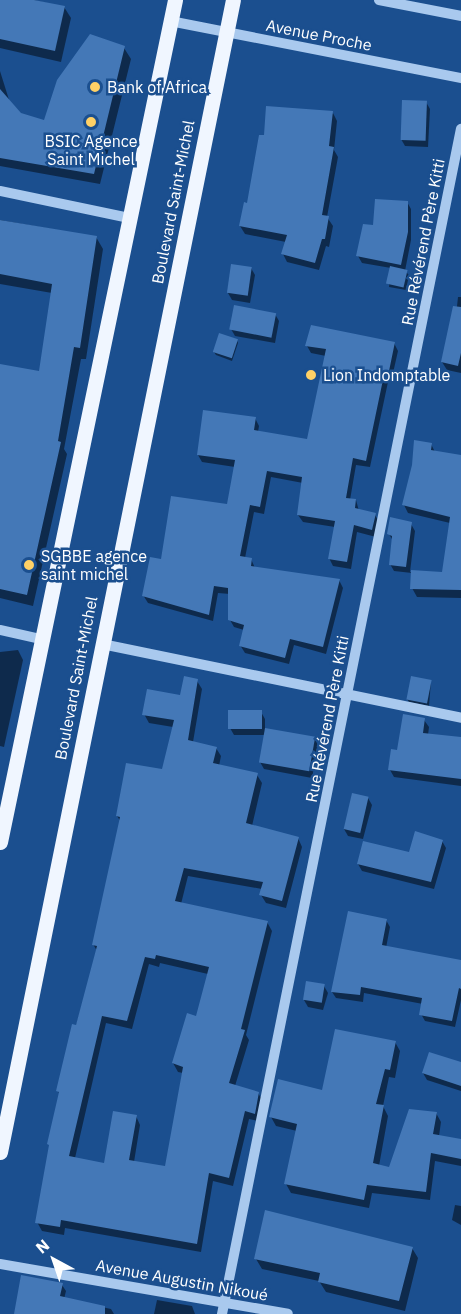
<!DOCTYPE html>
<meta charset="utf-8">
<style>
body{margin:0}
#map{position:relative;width:461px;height:1314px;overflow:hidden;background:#1b4f8f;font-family:"IBM Plex Sans",sans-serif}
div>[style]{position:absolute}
.shadow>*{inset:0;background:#0007}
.building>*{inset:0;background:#4478b7;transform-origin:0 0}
.minor>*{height:10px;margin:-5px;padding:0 5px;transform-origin:5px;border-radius:5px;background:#a9c9ee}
.major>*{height:15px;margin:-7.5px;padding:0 7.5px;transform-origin:7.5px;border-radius:7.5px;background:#f0f6ff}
.dots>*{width:16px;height:16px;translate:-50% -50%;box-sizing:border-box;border:3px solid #1b4f8f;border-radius:50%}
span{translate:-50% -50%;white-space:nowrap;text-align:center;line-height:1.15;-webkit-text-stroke:5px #1b4f8f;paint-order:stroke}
.street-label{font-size:16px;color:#fff}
.poi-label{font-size:16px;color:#fff}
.left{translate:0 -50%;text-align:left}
.north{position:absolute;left:24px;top:1230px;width:60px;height:60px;-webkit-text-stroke:4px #1b4f8f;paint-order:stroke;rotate:320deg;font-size:16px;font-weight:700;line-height:24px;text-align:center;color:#fff}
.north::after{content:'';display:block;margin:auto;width:21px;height:27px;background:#fff;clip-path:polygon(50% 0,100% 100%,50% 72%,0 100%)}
</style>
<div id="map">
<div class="shadow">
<div style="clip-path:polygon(0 0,33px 0,64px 7px,71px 18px,61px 62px,0 48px)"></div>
<div style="clip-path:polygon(124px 48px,131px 59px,100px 184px,0 166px,0 71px,10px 103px,20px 114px,44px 121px)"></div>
<div style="clip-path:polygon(426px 102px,430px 109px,428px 147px,405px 146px,401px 139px)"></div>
<div style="clip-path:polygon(333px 113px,337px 121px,334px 150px,338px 157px,327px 217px,333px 226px,329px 247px,326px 246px,319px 270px,287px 262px,283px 254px,286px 242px,245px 234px,240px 226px,248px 205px)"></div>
<div style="clip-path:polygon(407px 202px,411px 209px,411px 240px,405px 271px,409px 275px,406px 290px,389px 287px,391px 268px,362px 263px,358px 256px,375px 227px)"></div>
<div style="clip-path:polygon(0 220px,96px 237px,103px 249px,86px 359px,81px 359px,64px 449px,67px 454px,33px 606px,0 598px,0 366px,40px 373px,52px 293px,0 284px)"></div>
<div style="clip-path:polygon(251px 268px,255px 275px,250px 303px,232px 300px,228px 293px)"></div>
<div style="clip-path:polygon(458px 297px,461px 297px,461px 373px,447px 370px,442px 362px,455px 325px)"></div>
<div style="clip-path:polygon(275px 314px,279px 321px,275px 343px,235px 336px,231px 329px)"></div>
<div style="clip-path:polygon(237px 340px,238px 343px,232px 361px,216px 355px,214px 352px)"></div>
<div style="clip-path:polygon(394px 343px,398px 351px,391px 382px,388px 382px,370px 467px,356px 465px,350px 500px,356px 500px,359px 511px,375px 515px,379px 522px,376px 537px,357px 532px,351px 569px,333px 566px,329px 558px,335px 527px,303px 522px,298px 515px,303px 483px,271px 477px,264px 514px,254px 512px,245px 558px,251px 559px,255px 568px,339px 580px,343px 588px,326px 654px,294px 645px,289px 664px,245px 653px,240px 645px,244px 630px,234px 627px,230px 620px,230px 594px,218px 593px,213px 621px,148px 603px,143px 595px,162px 561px,228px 506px,235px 467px,202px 462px,198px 455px,255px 418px,259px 426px,258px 432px,308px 441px,326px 356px,311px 353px,307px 346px)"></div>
<div style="clip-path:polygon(431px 444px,435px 452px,461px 457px,461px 598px,417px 597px,412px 588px,412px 573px,394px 571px,390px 564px,393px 541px,389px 534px,411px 524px,415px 531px,410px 572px,443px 573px,450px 523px,408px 513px,404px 505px)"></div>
<div style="clip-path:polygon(18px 650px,23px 660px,4px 747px,0 746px,0 652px)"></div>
<div style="clip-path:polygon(evenodd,197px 681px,202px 689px,193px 742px,216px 748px,221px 756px,219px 766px,257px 775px,262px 783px,252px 826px,298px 838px,302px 847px,286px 908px,266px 903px,261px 895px,262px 889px,188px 876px,181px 904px,267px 922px,272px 931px,246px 1035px,249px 1040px,235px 1086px,258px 1093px,263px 1101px,259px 1121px,249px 1119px,233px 1186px,213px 1181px,201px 1252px,65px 1228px,64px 1235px,42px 1231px,37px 1222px,60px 1095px,58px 1091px,97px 951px,93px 944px,121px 822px,117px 816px,163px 771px,173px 727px,149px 723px,144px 714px,181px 696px,197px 681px,160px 963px,208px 974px,197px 1018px,173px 1063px,178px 1072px,183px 1073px,166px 1168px,134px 1162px,140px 1125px,136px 1116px,105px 1165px,75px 1158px,106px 1023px,132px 1029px,149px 964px,159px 967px,160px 963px)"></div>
<div style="clip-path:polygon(431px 681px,429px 706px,409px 702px,407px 699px)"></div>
<div style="clip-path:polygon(261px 712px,265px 719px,265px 730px,314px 738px,318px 745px,312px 778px,264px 769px,260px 762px,265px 735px,234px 735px,230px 728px)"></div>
<div style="clip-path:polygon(424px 720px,429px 727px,428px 735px,461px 739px,461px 786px,394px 777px,390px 770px,398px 752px)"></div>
<div style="clip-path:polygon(368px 798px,372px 805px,363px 839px,348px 836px,344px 829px)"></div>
<div style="clip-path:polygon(442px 841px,446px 848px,434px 889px,362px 871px,358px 864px,410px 854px)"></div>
<div style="clip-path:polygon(386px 920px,390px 927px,386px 948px,461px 962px,461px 1000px,455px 1027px,425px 1021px,421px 1014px,423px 1004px,364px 993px,363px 1002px,336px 998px,332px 992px)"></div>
<div style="clip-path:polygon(324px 986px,328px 993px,323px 1010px,308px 1007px,304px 1000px)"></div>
<div style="clip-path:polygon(395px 1042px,400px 1051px,395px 1078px,389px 1077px,383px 1106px,388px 1116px,379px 1166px,390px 1169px,436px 1113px,441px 1122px,439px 1136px,461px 1141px,461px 1166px,435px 1161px,430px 1200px,372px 1193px,369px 1208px,291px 1193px,286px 1184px,297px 1131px,276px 1126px,271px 1117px,323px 1092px)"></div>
<div style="clip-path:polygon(461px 1064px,461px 1091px,427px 1080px,423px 1073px)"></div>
<div style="clip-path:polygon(455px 1205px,461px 1206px,461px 1225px,452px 1220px)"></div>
<div style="clip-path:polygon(412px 1248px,418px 1258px,405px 1311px,326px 1292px,319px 1281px,262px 1269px,256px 1259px)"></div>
<div style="clip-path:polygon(62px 1285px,66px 1291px,64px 1299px,111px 1309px,114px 1314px,16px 1314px)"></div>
<div style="clip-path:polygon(157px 1300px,192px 1306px,195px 1314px,154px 1314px)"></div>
</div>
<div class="building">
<div style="clip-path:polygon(0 0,34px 0,65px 6px,55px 51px,0 39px)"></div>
<div style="clip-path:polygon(90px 34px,125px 46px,94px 174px,0 158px,0 89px,21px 113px,44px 120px,57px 80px)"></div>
<div style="left:402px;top:100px;width:25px;height:40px;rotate:2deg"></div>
<div style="clip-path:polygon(266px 106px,333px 111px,329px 146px,334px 147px,322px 215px,329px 216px,325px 239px,322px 239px,315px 263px,281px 254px,287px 235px,239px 226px,244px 202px,247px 203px,259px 135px,264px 135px)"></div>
<div style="clip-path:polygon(375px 199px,408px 201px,408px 232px,401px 265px,356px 256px,363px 224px,373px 225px)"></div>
<div style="clip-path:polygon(0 220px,97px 236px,80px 348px,74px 347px,58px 441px,61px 442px,27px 595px,0 589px,0 364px,39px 371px,52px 284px,0 274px)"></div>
<div style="left:231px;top:264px;width:21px;height:29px;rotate:8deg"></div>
<div style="left:390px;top:266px;width:18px;height:18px;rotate:13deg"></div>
<div style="left:234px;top:305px;width:43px;height:25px;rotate:11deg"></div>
<div style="clip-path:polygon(453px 306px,461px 307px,461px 353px,458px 366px,441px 362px)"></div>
<div style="clip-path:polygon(311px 325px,395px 342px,388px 376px,384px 375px,366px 461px,353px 458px,346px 498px,356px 499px,355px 508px,376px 513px,372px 530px,354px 525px,347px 562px,328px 559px,335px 521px,297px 515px,302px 477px,267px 471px,260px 507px,250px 505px,240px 556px,252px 558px,251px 566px,340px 579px,323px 647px,290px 639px,285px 658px,239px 646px,244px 625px,228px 620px,228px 588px,214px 586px,209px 615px,142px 596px,150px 557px,161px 559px,171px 496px,227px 504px,235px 460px,197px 455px,203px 410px,256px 417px,254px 430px,307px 439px,326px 349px,305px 346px)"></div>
<div style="left:219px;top:333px;width:20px;height:20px;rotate:18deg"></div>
<div style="clip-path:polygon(414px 440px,432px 443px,431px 450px,461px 455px,461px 590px,410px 589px,411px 570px,442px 572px,450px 517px,402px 505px,412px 465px)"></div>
<div style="clip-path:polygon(390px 517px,412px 522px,406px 567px,389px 565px,392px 536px,387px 534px)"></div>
<div style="clip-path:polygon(evenodd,184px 676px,198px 679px,188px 740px,217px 747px,213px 763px,258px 773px,246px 823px,299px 837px,282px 901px,259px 895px,263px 882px,184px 868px,175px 901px,268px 921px,241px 1029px,245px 1030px,229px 1083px,259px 1092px,255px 1114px,245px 1111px,229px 1178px,209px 1173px,197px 1244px,61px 1220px,60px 1227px,35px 1223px,49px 1145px,47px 1144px,59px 1092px,56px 1091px,72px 1024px,76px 1025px,97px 946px,92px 945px,120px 817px,116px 816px,126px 763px,162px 769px,174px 720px,142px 715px,147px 689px,180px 695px,184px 676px,156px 955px,209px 967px,196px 1016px,187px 1013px,172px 1063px,183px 1067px,165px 1166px,129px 1160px,137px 1115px,113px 1111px,104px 1163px,69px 1156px,102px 1016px,127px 1021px,145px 957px,155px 959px,156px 955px)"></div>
<div style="left:411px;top:676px;width:21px;height:24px;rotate:11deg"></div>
<div style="left:228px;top:710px;width:34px;height:19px"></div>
<div style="clip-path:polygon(403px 714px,425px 718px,423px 733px,461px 737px,461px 779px,388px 770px,391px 749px,397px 750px)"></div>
<div style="left:265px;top:728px;width:51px;height:35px;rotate:10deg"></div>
<div style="left:352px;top:793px;width:17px;height:37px;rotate:13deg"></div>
<div style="clip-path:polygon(415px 831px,443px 840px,431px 882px,357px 864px,363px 841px,409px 852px)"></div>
<div style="clip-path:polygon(348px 911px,387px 919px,382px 945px,461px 960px,461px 989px,459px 988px,452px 1021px,419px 1015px,422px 998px,361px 987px,360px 995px,331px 992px)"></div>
<div style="left:306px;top:981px;width:19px;height:19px;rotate:9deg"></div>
<div style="clip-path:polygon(335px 1029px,396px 1041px,390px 1070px,385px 1069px,376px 1104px,384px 1105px,373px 1163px,389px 1167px,409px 1109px,437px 1112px,433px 1134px,461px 1139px,461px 1159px,431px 1153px,426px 1192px,367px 1185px,364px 1200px,284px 1184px,297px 1124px,269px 1117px,278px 1079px,322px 1090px)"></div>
<div style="clip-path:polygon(429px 1052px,461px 1062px,461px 1086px,422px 1073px)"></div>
<div style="clip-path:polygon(265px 1210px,413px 1247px,399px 1301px,318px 1282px,320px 1273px,254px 1259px)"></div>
<div style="clip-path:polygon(21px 1275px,63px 1283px,60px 1296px,105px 1306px,105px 1314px,14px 1314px)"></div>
</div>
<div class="minor">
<div style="left:379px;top:0;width:84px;rotate:11deg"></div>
<div style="left:170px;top:21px;width:297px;rotate:11.1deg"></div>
<div style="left:0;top:191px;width:132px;rotate:11.8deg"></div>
<div style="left:0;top:630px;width:42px;rotate:12.4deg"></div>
<div style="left:102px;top:644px;width:367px;rotate:11.6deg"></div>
<div style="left:0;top:1264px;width:292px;rotate:9.8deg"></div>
<div style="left:222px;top:1314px;width:1209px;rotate:-78.6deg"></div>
</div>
<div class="major">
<div style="left:0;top:842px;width:860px;rotate:-78.26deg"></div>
<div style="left:0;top:1152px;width:1175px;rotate:-78.57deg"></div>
</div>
<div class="dots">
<div style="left:95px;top:87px;background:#ffd166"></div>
<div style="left:91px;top:122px;background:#ffd166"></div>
<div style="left:311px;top:375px;background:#ffd166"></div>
<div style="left:29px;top:565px;background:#ffd166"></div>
</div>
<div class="street-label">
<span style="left:319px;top:35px;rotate:11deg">Avenue Proche</span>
<span style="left:173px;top:202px;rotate:-79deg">Boulevard Saint-Michel</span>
<span style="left:423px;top:242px;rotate:-79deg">Rue Révérend Père Kitti</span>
<span style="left:76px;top:678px;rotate:-79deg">Boulevard Saint-Michel</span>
<span style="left:327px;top:719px;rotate:-79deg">Rue Révérend Père Kitti</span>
<span style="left:182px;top:1280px;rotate:10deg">Avenue Augustin Nikoué</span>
</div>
<div class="poi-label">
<span class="left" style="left:107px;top:87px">Bank of Africa</span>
<span style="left:91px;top:150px">BSIC Agence<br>Saint Michel</span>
<span class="left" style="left:323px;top:375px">Lion Indomptable</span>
<span class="left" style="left:41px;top:565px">SGBBE agence<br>saint michel</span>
</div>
<div class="north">N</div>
</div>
